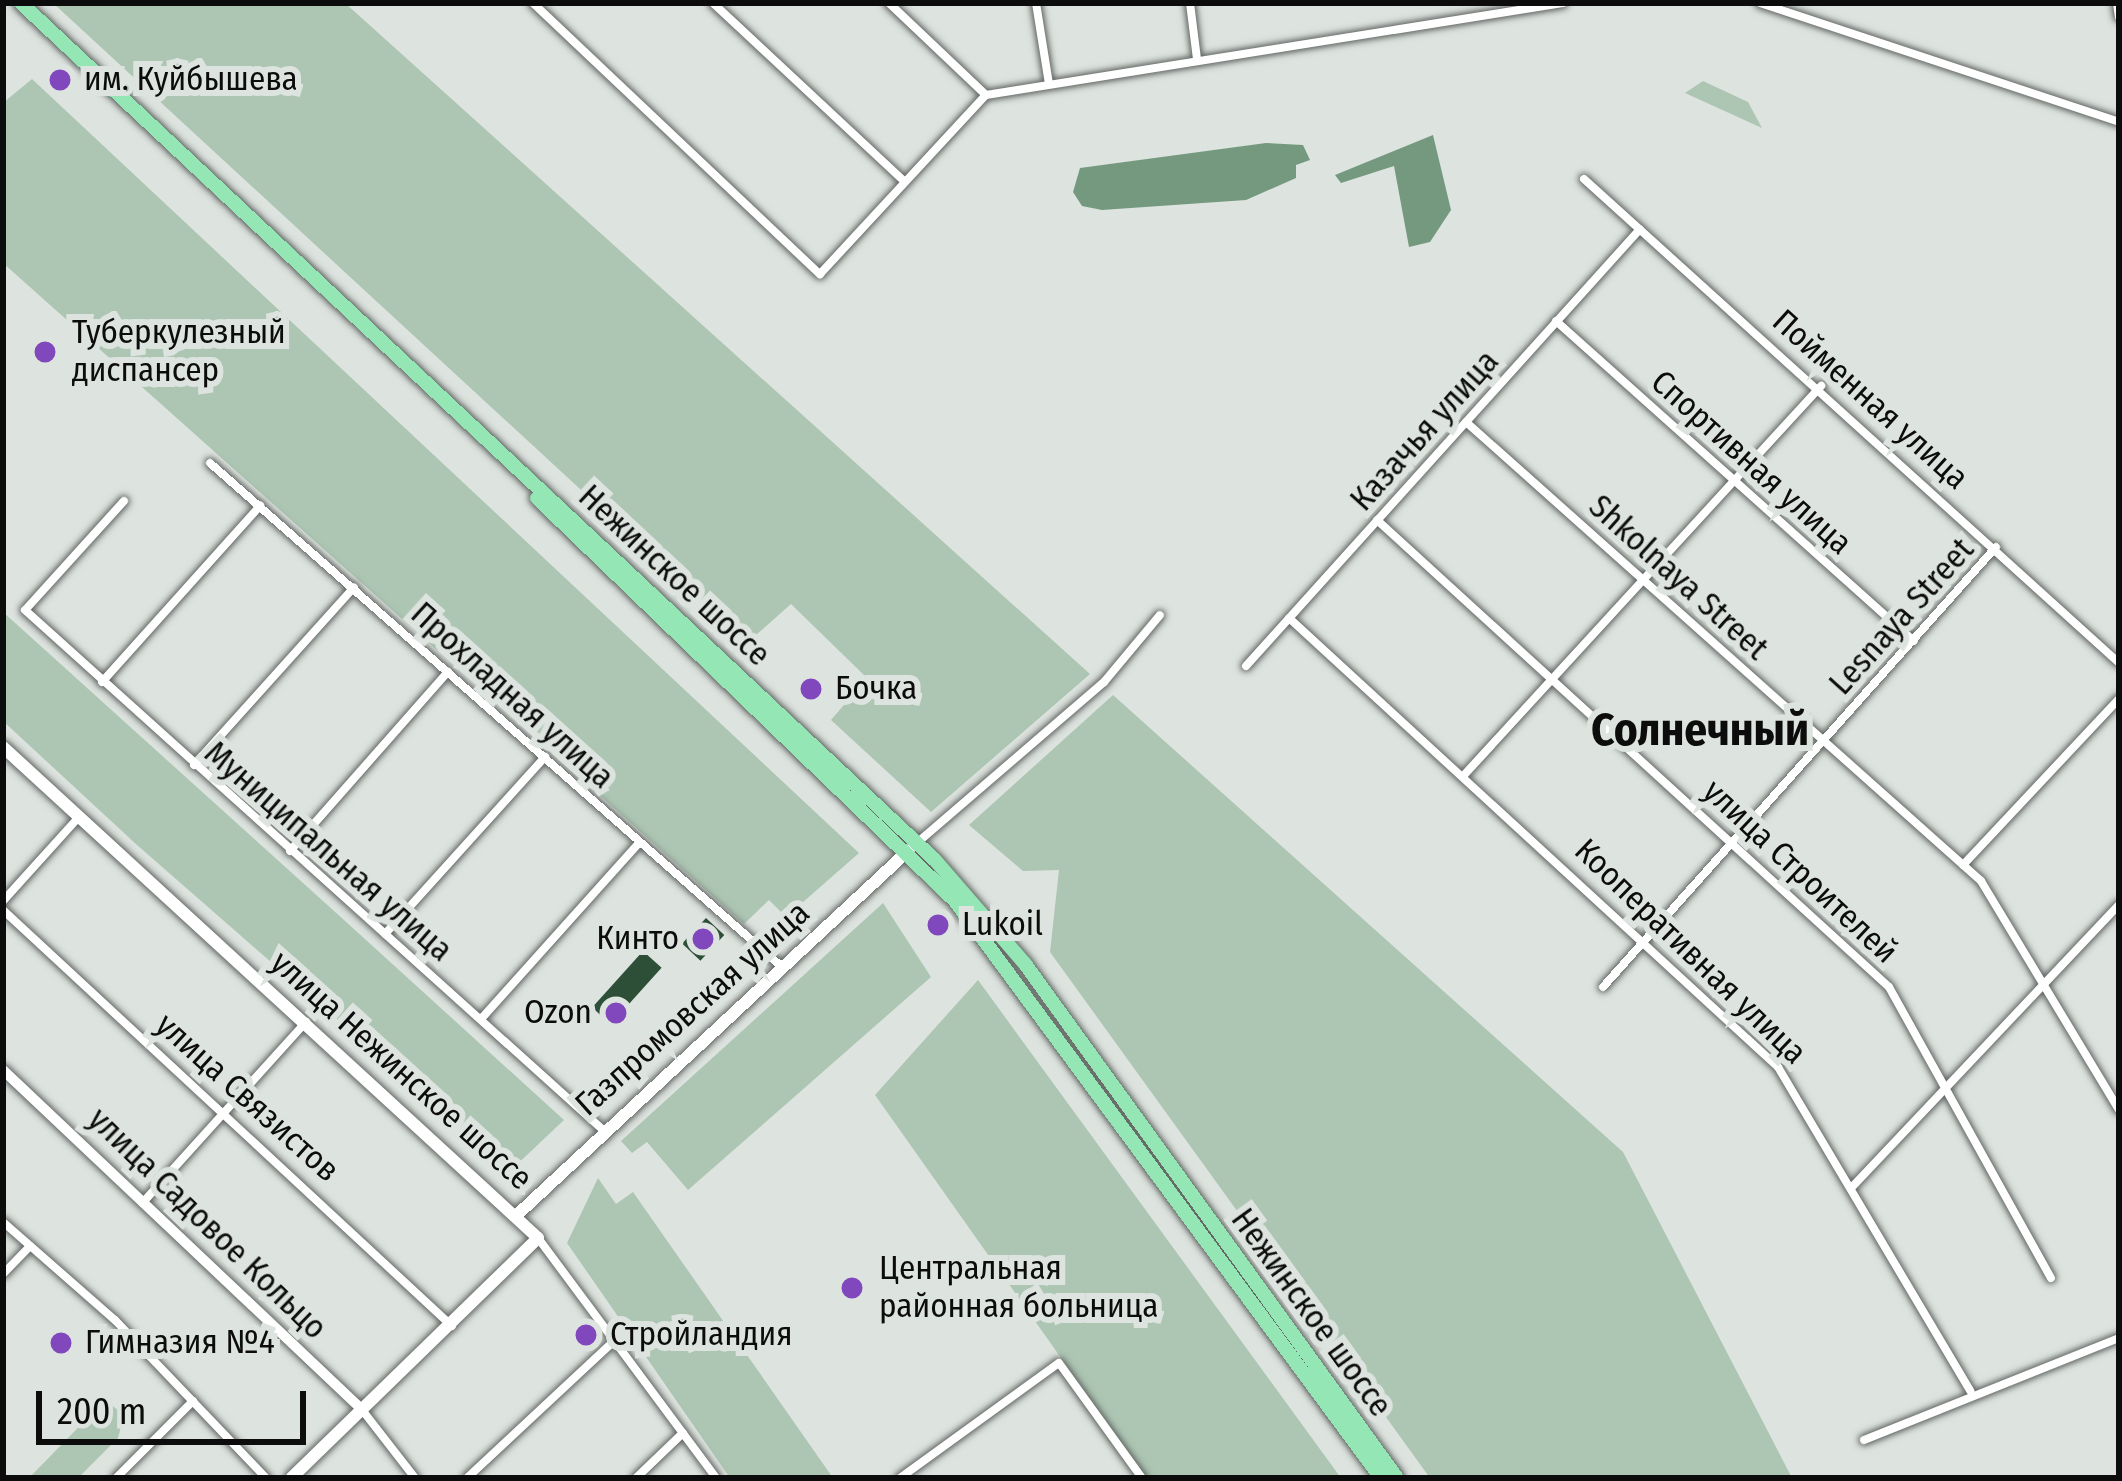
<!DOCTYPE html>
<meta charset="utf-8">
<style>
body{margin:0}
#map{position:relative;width:2122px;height:1481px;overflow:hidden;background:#dde3de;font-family:"Fira Sans Condensed",sans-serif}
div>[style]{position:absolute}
.green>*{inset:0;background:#adc6b3}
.water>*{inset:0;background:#74997f}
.building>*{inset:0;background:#2d4f38;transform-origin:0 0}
.roads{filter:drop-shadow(0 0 3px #626764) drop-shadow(0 0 3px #626764)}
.minor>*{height:8px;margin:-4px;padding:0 4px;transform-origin:4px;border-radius:4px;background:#fff}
.tertiary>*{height:10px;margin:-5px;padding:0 5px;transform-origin:5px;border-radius:5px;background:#fff}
.secondary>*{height:12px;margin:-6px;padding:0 6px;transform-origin:6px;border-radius:6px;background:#fff}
.primary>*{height:14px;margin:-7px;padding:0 7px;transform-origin:7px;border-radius:7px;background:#95e6b5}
.dots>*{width:33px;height:33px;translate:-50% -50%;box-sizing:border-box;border:6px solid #dde3de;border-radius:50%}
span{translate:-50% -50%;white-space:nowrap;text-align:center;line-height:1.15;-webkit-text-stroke:12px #dde3de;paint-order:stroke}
.poi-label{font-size:33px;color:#0b0c0b}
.left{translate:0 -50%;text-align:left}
.right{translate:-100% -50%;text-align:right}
.street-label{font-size:33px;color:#0b0c0b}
.district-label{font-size:45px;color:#0b0c0b;font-weight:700}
.frame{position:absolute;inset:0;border:6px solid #0b0c0b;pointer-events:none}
.scale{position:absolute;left:36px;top:1391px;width:270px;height:54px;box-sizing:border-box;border:6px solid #0b0c0b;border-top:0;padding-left:15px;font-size:36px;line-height:42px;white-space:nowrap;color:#0b0c0b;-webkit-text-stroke:9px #dde3de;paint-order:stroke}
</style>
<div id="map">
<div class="green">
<div style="clip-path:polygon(53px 3px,345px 3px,1090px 674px,931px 812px,831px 720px,867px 678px,791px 604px,747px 643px)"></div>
<div style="clip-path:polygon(32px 79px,859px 853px,786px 917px,769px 900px,744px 924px,3px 263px,3px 103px)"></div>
<div style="clip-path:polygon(1703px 81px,1748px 102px,1762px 128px,1685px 93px)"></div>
<div style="clip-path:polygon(3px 612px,344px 920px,564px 1120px,510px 1171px,137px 845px,3px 721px)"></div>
<div style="clip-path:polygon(1113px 695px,1623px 1152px,1792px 1478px,1430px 1478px,1050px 952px,1059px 870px,1023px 871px,969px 825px)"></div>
<div style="clip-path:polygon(883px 903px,931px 977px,688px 1190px,647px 1142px,632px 1153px,621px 1141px)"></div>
<div style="clip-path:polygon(978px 980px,1341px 1478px,1146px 1478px,875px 1095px)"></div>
<div style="clip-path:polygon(598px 1178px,616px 1204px,633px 1192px,833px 1478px,730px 1478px,567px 1243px)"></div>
<div style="clip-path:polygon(105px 1400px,124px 1415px,118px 1438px,78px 1478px,29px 1478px)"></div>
</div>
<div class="water">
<div style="clip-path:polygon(1433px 135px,1451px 210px,1430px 242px,1409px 247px,1394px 166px,1341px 183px,1335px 175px)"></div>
<div style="clip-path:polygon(1266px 143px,1303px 145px,1310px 160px,1296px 165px,1296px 178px,1246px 200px,1102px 210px,1082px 206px,1073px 192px,1080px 168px)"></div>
</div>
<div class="building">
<div style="left:706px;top:918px;width:25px;height:35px;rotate:43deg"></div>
<div style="left:643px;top:951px;width:25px;height:76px;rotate:42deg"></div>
</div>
<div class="roads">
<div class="minor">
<div style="left:533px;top:3px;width:395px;rotate:43.4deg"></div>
<div style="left:820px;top:274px;width:244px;rotate:-47.2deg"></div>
<div style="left:986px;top:95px;width:584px;rotate:-9.06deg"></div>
<div style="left:713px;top:3px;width:262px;rotate:43deg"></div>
<div style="left:889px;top:3px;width:134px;rotate:43.5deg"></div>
<div style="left:1036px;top:3px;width:82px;rotate:80.9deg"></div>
<div style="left:1190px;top:3px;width:56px;rotate:82.9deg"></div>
<div style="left:1760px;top:3px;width:378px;rotate:18.3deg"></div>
<div style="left:2117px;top:3px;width:14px;rotate:82deg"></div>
<div style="left:1584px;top:179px;width:721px;rotate:42.13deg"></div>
<div style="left:1556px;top:321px;width:480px;rotate:41.8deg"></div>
<div style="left:1466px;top:422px;width:690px;rotate:41.71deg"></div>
<div style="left:1981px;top:881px;width:267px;rotate:58.9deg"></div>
<div style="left:210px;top:463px;width:761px;rotate:41.38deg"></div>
<div style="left:124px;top:501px;width:147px;rotate:132.2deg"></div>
<div style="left:25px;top:610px;width:775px;rotate:41.97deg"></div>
<div style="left:1377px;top:520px;width:693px;rotate:42.37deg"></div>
<div style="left:1889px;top:987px;width:333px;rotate:60.9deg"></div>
<div style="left:1289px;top:618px;width:664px;rotate:42.56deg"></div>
<div style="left:1778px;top:1067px;width:377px;rotate:59.3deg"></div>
<div style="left:1246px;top:666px;width:588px;rotate:-47.96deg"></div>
<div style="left:102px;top:682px;width:237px;rotate:-48.1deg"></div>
<div style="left:194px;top:765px;width:239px;rotate:-48deg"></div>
<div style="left:1465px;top:774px;width:527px;rotate:-47.46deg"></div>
<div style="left:918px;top:842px;width:245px;rotate:-40.7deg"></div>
<div style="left:1104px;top:682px;width:87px;rotate:-50.1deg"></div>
<div style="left:290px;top:851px;width:239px;rotate:-48.6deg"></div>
<div style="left:1963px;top:865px;width:228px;rotate:-46.8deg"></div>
<div style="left:3px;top:901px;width:113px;rotate:-47.9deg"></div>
<div style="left:3px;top:910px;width:612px;rotate:42.82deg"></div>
<div style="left:385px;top:934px;width:239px;rotate:-47.9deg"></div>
<div style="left:1603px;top:987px;width:590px;rotate:-48.23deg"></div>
<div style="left:481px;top:1019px;width:237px;rotate:-48.1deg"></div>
<div style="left:1852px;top:1187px;width:388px;rotate:-46.6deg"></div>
<div style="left:146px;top:1199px;width:239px;rotate:-47.9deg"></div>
<div style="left:3px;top:1222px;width:149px;rotate:41.2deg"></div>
<div style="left:115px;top:1320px;width:219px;rotate:46.3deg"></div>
<div style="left:538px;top:1238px;width:299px;rotate:53.4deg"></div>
<div style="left:3px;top:1274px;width:39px;rotate:-46deg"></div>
<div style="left:363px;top:1411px;width:85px;rotate:52.2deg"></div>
<div style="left:1864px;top:1440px;width:275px;rotate:-21.8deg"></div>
<div style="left:116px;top:1478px;width:109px;rotate:-45deg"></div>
<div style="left:467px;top:1478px;width:202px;rotate:-43deg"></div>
<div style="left:636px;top:1478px;width:65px;rotate:-43.8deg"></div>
<div style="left:900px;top:1478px;width:196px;rotate:-35.9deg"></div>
<div style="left:1059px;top:1363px;width:142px;rotate:54.2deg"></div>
</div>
<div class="tertiary">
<div style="left:3px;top:1070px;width:496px;rotate:43.4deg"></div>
</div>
<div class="secondary">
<div style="left:3px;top:747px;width:726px;rotate:42.54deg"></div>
<div style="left:538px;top:1238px;width:344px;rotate:135.8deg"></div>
<div style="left:518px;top:1214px;width:534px;rotate:-42.95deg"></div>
</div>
<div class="primary">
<div style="left:21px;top:3px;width:1253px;rotate:43.16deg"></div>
<div style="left:935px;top:860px;width:138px;rotate:49.1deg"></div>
<div style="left:1025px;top:964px;width:634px;rotate:54.11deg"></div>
<div style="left:537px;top:498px;width:581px;rotate:43.95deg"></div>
<div style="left:955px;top:901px;width:717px;rotate:53.56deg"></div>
</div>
</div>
<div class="dots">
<div style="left:60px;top:80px;background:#8147bd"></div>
<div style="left:45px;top:352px;background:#8147bd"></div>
<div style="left:811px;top:689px;background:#8147bd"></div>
<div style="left:938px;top:925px;background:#8147bd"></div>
<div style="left:703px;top:939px;background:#8147bd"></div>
<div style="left:616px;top:1013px;background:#8147bd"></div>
<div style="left:852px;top:1288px;background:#8147bd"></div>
<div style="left:586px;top:1335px;background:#8147bd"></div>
<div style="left:61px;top:1343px;background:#8147bd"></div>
</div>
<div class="poi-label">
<span class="left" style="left:84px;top:80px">им. Куйбышева</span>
<span class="left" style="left:72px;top:352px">Туберкулезный<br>диспансер</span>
<span class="left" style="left:835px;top:689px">Бочка</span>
<span class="left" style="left:962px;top:925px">Lukoil</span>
<span class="right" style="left:679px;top:939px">Кинто</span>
<span class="right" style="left:592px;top:1013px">Ozon</span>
<span class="left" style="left:879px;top:1288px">Центральная<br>районная больница</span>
<span class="left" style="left:610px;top:1335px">Стройландия</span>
<span class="left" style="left:85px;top:1343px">Гимназия №4</span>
</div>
<div class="street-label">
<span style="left:1870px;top:400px;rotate:42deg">Пойменная улица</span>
<span style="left:1425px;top:431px;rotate:-48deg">Казачья улица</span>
<span style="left:1751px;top:463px;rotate:42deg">Спортивная улица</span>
<span style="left:674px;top:576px;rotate:43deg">Нежинское шоссе</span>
<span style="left:1678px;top:578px;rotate:42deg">Shkolnaya Street</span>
<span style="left:1902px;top:617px;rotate:-48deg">Lesnaya Street</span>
<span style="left:512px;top:696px;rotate:42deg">Прохладная улица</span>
<span style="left:328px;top:852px;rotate:41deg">Муниципальная улица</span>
<span style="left:1800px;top:872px;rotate:43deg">улица Строителей</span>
<span style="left:1690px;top:952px;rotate:44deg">Кооперативная улица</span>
<span style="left:693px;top:1009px;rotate:-42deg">Газпромовская улица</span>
<span style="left:401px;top:1071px;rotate:42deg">улица Нежинское шоссе</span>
<span style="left:247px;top:1098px;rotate:42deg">улица Связистов</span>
<span style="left:207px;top:1224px;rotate:44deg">улица Садовое Кольцо</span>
<span style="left:1311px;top:1313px;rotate:54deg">Нежинское шоссе</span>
</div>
<div class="district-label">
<span style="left:1700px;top:731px">Солнечный</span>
</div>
<div class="frame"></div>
<div class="scale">200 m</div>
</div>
